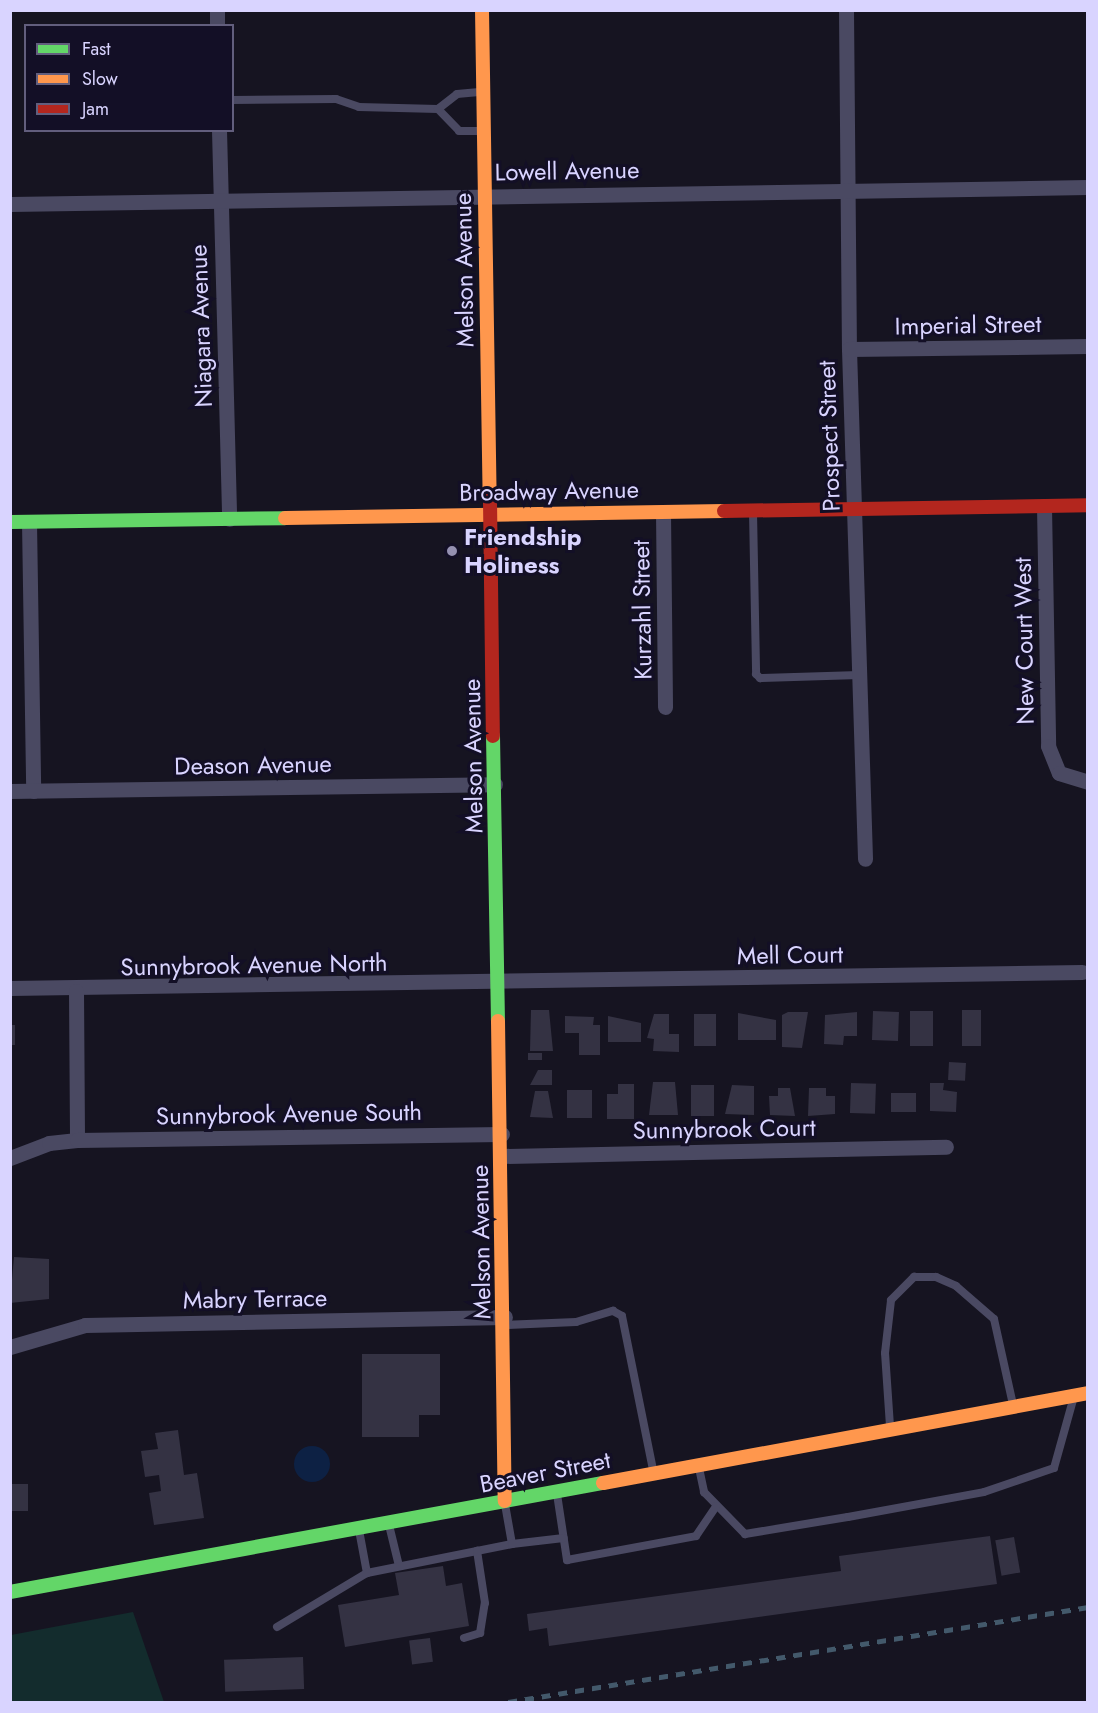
<!DOCTYPE html>
<style>
body{margin:0}
#map{position:relative;width:1098px;height:1713px;overflow:hidden;background:#161421;font-family:Jost,sans-serif}
div>[style]{position:absolute}
.green>*{inset:0;background:#132c2d}
.water>*{inset:0;background:#0d2144}
.round{border-radius:50%}
.building>*{inset:0;background:#343243;transform-origin:0 0}
.lane>*{height:8px;margin:-4px;padding:0 4px;transform-origin:4px;border-radius:4px;background:#4a4962}
.street>*{height:15px;margin:-7.5px;padding:0 7.5px;transform-origin:7.5px;border-radius:7.5px;background:#4a4962}
.fast>*{height:14px;margin:-7px;padding:0 7px;transform-origin:7px;border-radius:7px;background:#63d668}
.slow>*{height:14px;margin:-7px;padding:0 7px;transform-origin:7px;border-radius:7px;background:#ff974d}
.jam>*{height:14px;margin:-7px;padding:0 7px;transform-origin:7px;border-radius:7px;background:#b3261e}
.rail>*{height:4.5px;margin-top:-2.25px;transform-origin:0;background:repeating-linear-gradient(90deg,#43596b 0 9px,transparent 0 17px)}
.dots>*{width:16px;height:16px;translate:-50% -50%;box-sizing:border-box;border:3px solid #130f26;border-radius:50%}
span{translate:-50% -50%;white-space:nowrap;text-align:center;line-height:1.15;-webkit-text-stroke:6px #130f26;paint-order:stroke}
.street-label{font-size:24px;color:#d9d4ff}
.poi-label{font-size:24px;color:#d9d4ff;font-weight:700}
.left{translate:0 -50%;text-align:left}
.frame{position:absolute;inset:0;border:12px solid #d9d4ff;pointer-events:none}
.legend{position:absolute;left:24px;top:24px;width:210px;height:108px;box-sizing:border-box;background:#130f26;border:2px solid #625e7d;margin:0;padding:8px 10px;list-style:none;font-size:18px;color:#d9d4ff}
.legend li{display:flex;align-items:center;gap:12px;height:30px}
.legend b{width:30px;border:2px solid #625e7d}
</style>
<div id="map">
<div class="green">
<div style="clip-path:polygon(133px 1612px,164px 1702px,11px 1702px,11px 1635px)"></div>
</div>
<div class="water">
<div class="round" style="left:294px;top:1446px;width:36px;height:36px"></div>
</div>
<div class="building">
<div style="clip-path:polygon(531px 1010px,549px 1010px,553px 1051px,530px 1051px)"></div>
<div style="left:962px;top:1010px;width:19px;height:36px"></div>
<div style="left:873px;top:1011px;width:26px;height:29px;rotate:2deg"></div>
<div style="left:910px;top:1011px;width:23px;height:35px"></div>
<div style="clip-path:polygon(788px 1012px,808px 1012px,802px 1048px,782px 1047px,782px 1015px)"></div>
<div style="clip-path:polygon(857px 1012px,857px 1036px,844px 1036px,843px 1045px,824px 1044px,825px 1015px)"></div>
<div style="clip-path:polygon(738px 1013px,776px 1020px,776px 1040px,738px 1040px)"></div>
<div style="clip-path:polygon(654px 1014px,669px 1014px,669px 1034px,679px 1034px,679px 1052px,653px 1051px,654px 1039px,647px 1038px)"></div>
<div style="left:694px;top:1014px;width:22px;height:32px"></div>
<div style="clip-path:polygon(565px 1016px,594px 1017px,593px 1025px,600px 1025px,600px 1055px,579px 1055px,579px 1033px,565px 1033px)"></div>
<div style="clip-path:polygon(608px 1016px,641px 1023px,641px 1042px,608px 1042px)"></div>
<div style="left:10px;top:1025px;width:5px;height:20px"></div>
<div style="left:528px;top:1053px;width:14px;height:7px"></div>
<div style="left:949px;top:1062px;width:17px;height:18px;rotate:3deg"></div>
<div style="clip-path:polygon(538px 1070px,552px 1070px,552px 1085px,530px 1085px)"></div>
<div style="clip-path:polygon(653px 1082px,675px 1082px,678px 1115px,649px 1115px)"></div>
<div style="left:851px;top:1083px;width:25px;height:30px;rotate:2deg"></div>
<div style="clip-path:polygon(930px 1083px,944px 1083px,943px 1090px,957px 1092px,956px 1112px,930px 1111px)"></div>
<div style="clip-path:polygon(618px 1084px,634px 1084px,634px 1119px,607px 1119px,607px 1094px,618px 1094px)"></div>
<div style="left:691px;top:1085px;width:23px;height:31px"></div>
<div style="clip-path:polygon(732px 1085px,754px 1086px,754px 1115px,725px 1114px)"></div>
<div style="clip-path:polygon(778px 1088px,790px 1088px,795px 1116px,770px 1115px,769px 1096px,778px 1096px)"></div>
<div style="clip-path:polygon(809px 1088px,826px 1088px,826px 1096px,835px 1096px,835px 1114px,808px 1116px)"></div>
<div style="left:592px;top:1090px;width:28px;height:25px;rotate:90deg"></div>
<div style="clip-path:polygon(535px 1091px,548px 1091px,553px 1118px,530px 1117px)"></div>
<div style="left:891px;top:1093px;width:25px;height:19px"></div>
<div style="clip-path:polygon(14px 1257px,49px 1259px,49px 1299px,10px 1303px)"></div>
<div style="clip-path:polygon(362px 1354px,440px 1354px,440px 1415px,419px 1415px,419px 1437px,362px 1437px)"></div>
<div style="clip-path:polygon(178px 1430px,184px 1475px,197px 1473px,204px 1518px,154px 1525px,149px 1493px,161px 1491px,159px 1475px,145px 1477px,141px 1451px,158px 1449px,155px 1433px)"></div>
<div style="left:10px;top:1484px;width:18px;height:27px"></div>
<div style="clip-path:polygon(990px 1536px,997px 1584px,549px 1646px,547px 1628px,529px 1631px,527px 1614px,841px 1571px,839px 1556px)"></div>
<div style="left:1014px;top:1537px;width:36px;height:19px;rotate:80deg"></div>
<div style="clip-path:polygon(443px 1566px,446px 1586px,462px 1583px,469px 1626px,345px 1647px,338px 1605px,399px 1595px,395px 1573px)"></div>
<div style="left:430px;top:1638px;width:24px;height:21px;rotate:83deg"></div>
<div style="left:303px;top:1657px;width:32px;height:79px;rotate:88deg"></div>
</div>
<div class="lane">
<div style="left:232px;top:100px;width:104px;rotate:-0.6deg"></div>
<div style="left:336px;top:99px;width:24px;rotate:19deg"></div>
<div style="left:359px;top:107px;width:79px;rotate:1.5deg"></div>
<div style="left:438px;top:109px;width:30px;rotate:46deg"></div>
<div style="left:459px;top:131px;width:23px"></div>
<div style="left:438px;top:109px;width:24px;rotate:-38deg"></div>
<div style="left:457px;top:94px;width:25px;rotate:-5deg"></div>
<div style="left:753px;top:512px;width:162px;rotate:88.9deg"></div>
<div style="left:756px;top:674px;width:6px;rotate:45deg"></div>
<div style="left:760px;top:678px;width:99px;rotate:-1.7deg"></div>
<div style="left:505px;top:1325px;width:71px;rotate:-2.4deg"></div>
<div style="left:576px;top:1322px;width:39px;rotate:-17deg"></div>
<div style="left:613px;top:1311px;width:10px;rotate:29deg"></div>
<div style="left:622px;top:1316px;width:157px;rotate:78.6deg"></div>
<div style="left:890px;top:1426px;width:73px;rotate:-93.9deg"></div>
<div style="left:885px;top:1353px;width:53px;rotate:-83.5deg"></div>
<div style="left:891px;top:1300px;width:33px;rotate:-45deg"></div>
<div style="left:914px;top:1277px;width:22px"></div>
<div style="left:936px;top:1277px;width:22px;rotate:24deg"></div>
<div style="left:956px;top:1286px;width:50px;rotate:41deg"></div>
<div style="left:994px;top:1319px;width:88px;rotate:77.5deg"></div>
<div style="left:699px;top:1468px;width:25px;rotate:78deg"></div>
<div style="left:704px;top:1492px;width:59px;rotate:45.7deg"></div>
<div style="left:745px;top:1534px;width:104px;rotate:-9.4deg"></div>
<div style="left:848px;top:1517px;width:138px;rotate:-10.4deg"></div>
<div style="left:984px;top:1492px;width:74px;rotate:-18.9deg"></div>
<div style="left:1054px;top:1468px;width:71px;rotate:-74.4deg"></div>
<div style="left:557px;top:1494px;width:67px;rotate:81.4deg"></div>
<div style="left:567px;top:1560px;width:131px;rotate:-10.5deg"></div>
<div style="left:696px;top:1536px;width:36px;rotate:-56deg"></div>
<div style="left:389px;top:1525px;width:42px;rotate:76.3deg"></div>
<div style="left:359px;top:1530px;width:44px;rotate:79.5deg"></div>
<div style="left:367px;top:1573px;width:148px;rotate:-11.3deg"></div>
<div style="left:512px;top:1544px;width:40px;rotate:-100deg"></div>
<div style="left:512px;top:1544px;width:52px;rotate:-6.6deg"></div>
<div style="left:277px;top:1627px;width:105px;rotate:-31deg"></div>
<div style="left:464px;top:1638px;width:17px;rotate:-17deg"></div>
<div style="left:480px;top:1633px;width:30px;rotate:-81deg"></div>
<div style="left:485px;top:1603px;width:53px;rotate:-98.7deg"></div>
</div>
<div class="street">
<div style="left:217px;top:10px;width:16px;rotate:90deg"></div>
<div style="left:846px;top:10px;width:339px;rotate:89.5deg"></div>
<div style="left:849px;top:349px;width:510px;rotate:88.2deg"></div>
<div style="left:219px;top:130px;width:389px;rotate:88.5deg"></div>
<div style="left:10px;top:204px;width:1078px;rotate:-0.9deg"></div>
<div style="left:849px;top:349px;width:239px;rotate:-0.7deg"></div>
<div style="left:1044px;top:506px;width:240px;rotate:89deg"></div>
<div style="left:1048px;top:746px;width:29px;rotate:68deg"></div>
<div style="left:1059px;top:773px;width:30px;rotate:17deg"></div>
<div style="left:663px;top:512px;width:195px;rotate:89.4deg"></div>
<div style="left:29px;top:522px;width:269px;rotate:89.1deg"></div>
<div style="left:10px;top:791px;width:485px;rotate:-0.8deg"></div>
<div style="left:10px;top:988px;width:1072px;rotate:-0.86deg"></div>
<div style="left:76px;top:991px;width:149px;rotate:89.6deg"></div>
<div style="left:502px;top:1156px;width:444px;rotate:-1.2deg"></div>
<div style="left:10px;top:1158px;width:42px;rotate:-21deg"></div>
<div style="left:49px;top:1143px;width:28px;rotate:-6deg"></div>
<div style="left:77px;top:1140px;width:425px;rotate:-0.8deg"></div>
<div style="left:10px;top:1347px;width:78px;rotate:-16.3deg"></div>
<div style="left:85px;top:1325px;width:420px;rotate:-1.1deg"></div>
</div>
<div class="fast">
<div style="left:10px;top:522px;width:275px;rotate:-0.8deg"></div>
<div style="left:493px;top:736px;width:285px;rotate:89deg"></div>
<div style="left:10px;top:1592px;width:603px;rotate:-10.42deg"></div>
</div>
<div class="slow">
<div style="left:482px;top:10px;width:490px;rotate:89.1deg"></div>
<div style="left:285px;top:518px;width:439px;rotate:-0.9deg"></div>
<div style="left:498px;top:1021px;width:480px;rotate:89.2deg"></div>
<div style="left:603px;top:1483px;width:493px;rotate:-10.5deg"></div>
</div>
<div class="jam">
<div style="left:490px;top:500px;width:236px;rotate:89.3deg"></div>
<div style="left:724px;top:511px;width:364px;rotate:-0.9deg"></div>
</div>
<div class="rail">
<div style="left:508px;top:1702px;width:588px;rotate:-9.3deg"></div>
</div>
<div class="dots">
<div style="left:452px;top:551px;background:#9591b1"></div>
</div>
<div class="street-label">
<span style="left:567px;top:171px;rotate:-1deg">Lowell Avenue</span>
<span style="left:464px;top:270px;rotate:-91deg">Melson Avenue</span>
<span style="left:968px;top:325px;rotate:-1deg">Imperial Street</span>
<span style="left:201px;top:326px;rotate:-92deg">Niagara Avenue</span>
<span style="left:829px;top:436px;rotate:-92deg">Prospect Street</span>
<span style="left:549px;top:491px;rotate:-1deg">Broadway Avenue</span>
<span style="left:642px;top:610px;rotate:-91deg">Kurzahl Street</span>
<span style="left:1024px;top:641px;rotate:-91deg">New Court West</span>
<span style="left:473px;top:756px;rotate:-91deg">Melson Avenue</span>
<span style="left:253px;top:765px;rotate:-1deg">Deason Avenue</span>
<span style="left:790px;top:955px;rotate:-1deg">Mell Court</span>
<span style="left:254px;top:965px;rotate:-1deg">Sunnybrook Avenue North</span>
<span style="left:289px;top:1114px;rotate:-1deg">Sunnybrook Avenue South</span>
<span style="left:724px;top:1129px;rotate:-1deg">Sunnybrook Court</span>
<span style="left:481px;top:1242px;rotate:-91deg">Melson Avenue</span>
<span style="left:255px;top:1299px;rotate:-1deg">Mabry Terrace</span>
<span style="left:545px;top:1472px;rotate:-11deg">Beaver Street</span>
</div>
<div class="poi-label">
<span class="left" style="left:464px;top:551px">Friendship<br>Holiness</span>
</div>
<div class="frame"></div>
<ul class="legend">
<li><b style="height:8px;background:#63d668"></b>Fast</li>
<li><b style="height:8px;background:#ff974d"></b>Slow</li>
<li><b style="height:8px;background:#b3261e"></b>Jam</li>
</ul>
</div>
